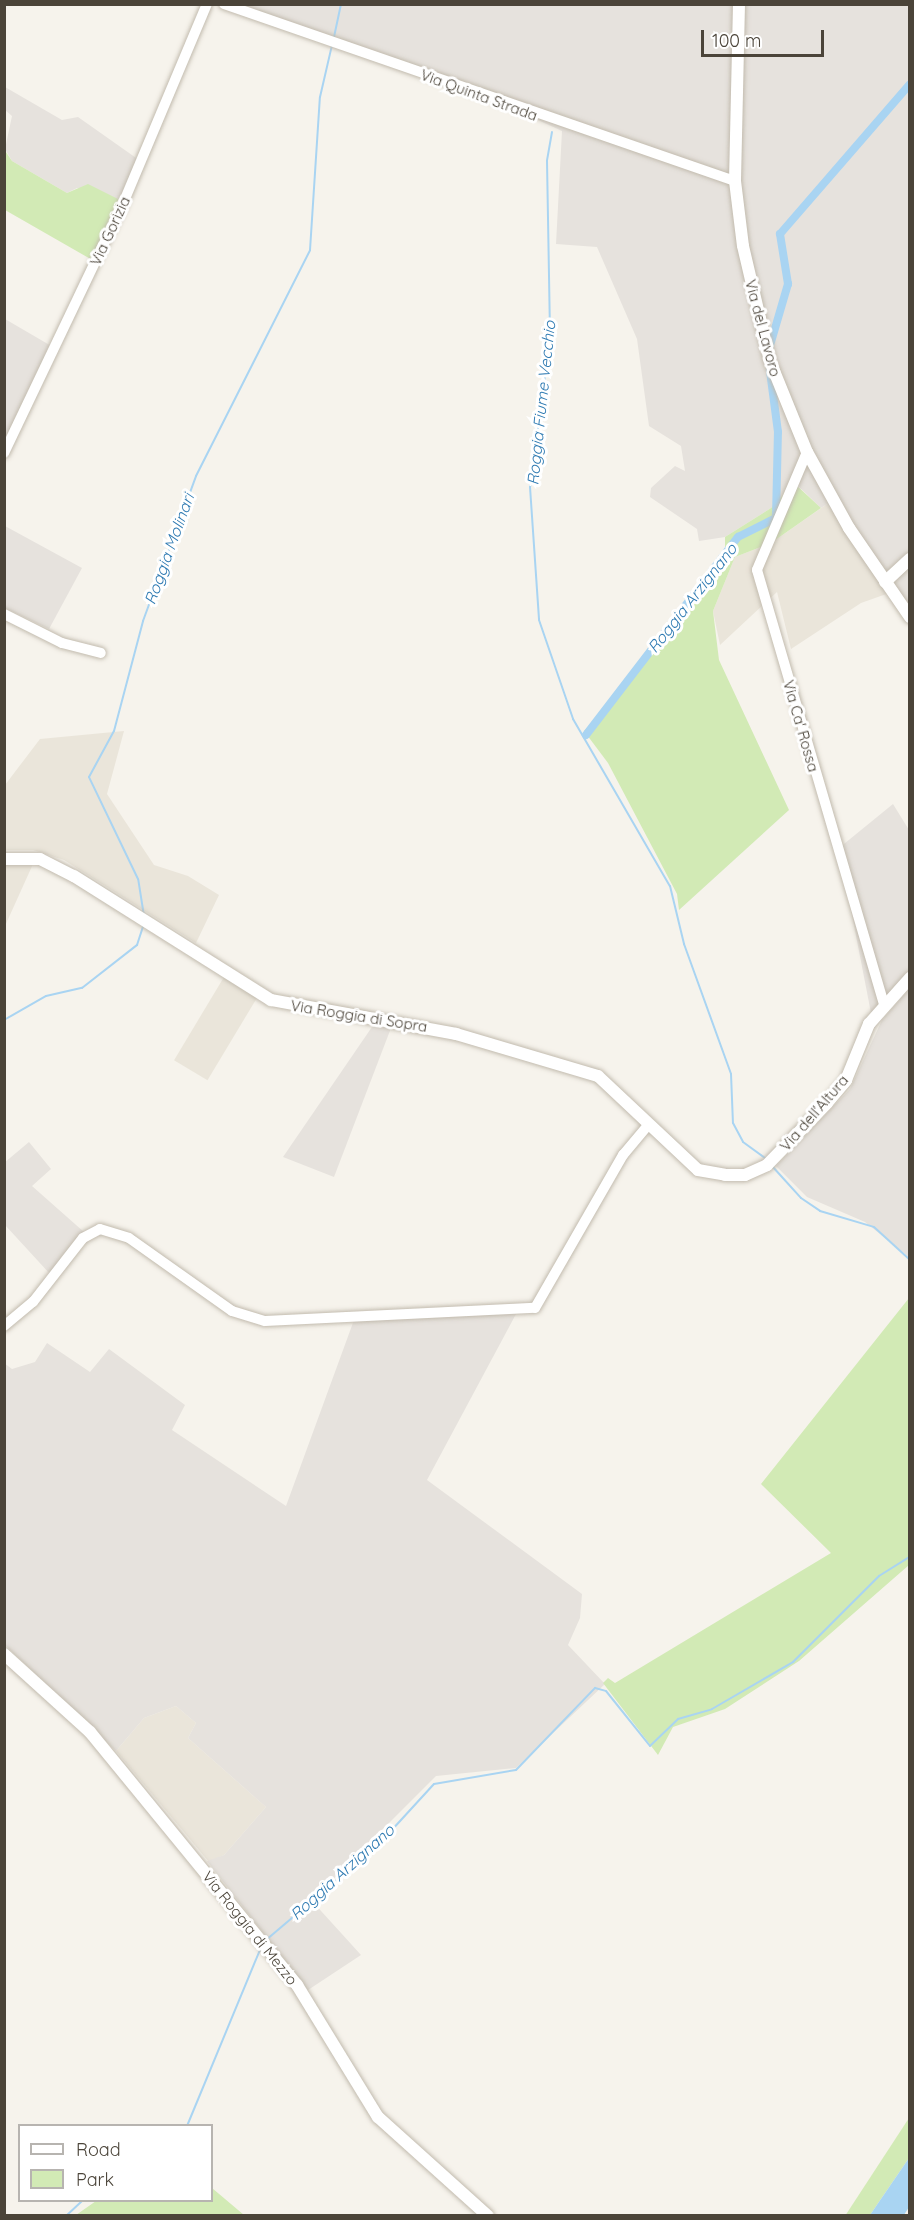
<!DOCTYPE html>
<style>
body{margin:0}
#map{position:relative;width:914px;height:2220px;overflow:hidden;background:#f6f3ec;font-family:Quicksand,sans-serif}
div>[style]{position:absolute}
.residential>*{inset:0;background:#eae5da;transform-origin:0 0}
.industrial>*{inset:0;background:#e6e2dd}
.green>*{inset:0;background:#d2eab5}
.water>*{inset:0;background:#a9d4f2}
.stream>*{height:2px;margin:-1px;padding:0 1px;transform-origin:1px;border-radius:1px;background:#a9d4f2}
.canal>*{height:8px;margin:-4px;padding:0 4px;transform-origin:4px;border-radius:4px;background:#a9d4f2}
.roads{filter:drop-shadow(0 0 2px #c2bbae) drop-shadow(0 0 2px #c2bbae)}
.minor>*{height:10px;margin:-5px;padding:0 5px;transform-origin:5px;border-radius:5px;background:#fff}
.tertiary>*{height:12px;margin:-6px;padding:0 6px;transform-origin:6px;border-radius:6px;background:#fff}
span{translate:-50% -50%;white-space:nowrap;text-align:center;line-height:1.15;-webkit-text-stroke:6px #fff;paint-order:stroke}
.street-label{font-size:15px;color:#4b4439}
.water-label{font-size:16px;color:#2e7ab2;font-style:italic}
.frame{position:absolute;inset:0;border:6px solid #4b4439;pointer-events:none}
.legend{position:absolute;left:18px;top:2124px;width:195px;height:78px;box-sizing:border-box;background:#fff;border:2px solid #b7b4b0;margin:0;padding:8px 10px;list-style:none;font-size:18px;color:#4b4439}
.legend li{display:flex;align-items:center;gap:12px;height:30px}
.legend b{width:30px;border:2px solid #b7b4b0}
.scale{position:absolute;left:701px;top:30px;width:123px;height:27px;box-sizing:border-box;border:3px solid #4b4439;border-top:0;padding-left:8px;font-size:18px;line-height:21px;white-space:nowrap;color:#4b4439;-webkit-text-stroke:4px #fff;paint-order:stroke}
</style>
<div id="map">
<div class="residential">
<div style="clip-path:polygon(827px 504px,892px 592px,861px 603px,791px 649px,777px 592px,720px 645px,713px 611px,735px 557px,771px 543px)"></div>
<div style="clip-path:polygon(124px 731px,107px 794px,154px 865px,188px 876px,219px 895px,196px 943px,64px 860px,33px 850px,5px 850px,5px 785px,40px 739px)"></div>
<div style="clip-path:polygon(5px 862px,33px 864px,5px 926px)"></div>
<div style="left:224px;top:977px;width:39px;height:97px;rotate:31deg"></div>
<div style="clip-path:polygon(176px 1706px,196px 1723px,188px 1738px,266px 1807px,224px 1855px,209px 1862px,116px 1751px,144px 1718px)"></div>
</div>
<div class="industrial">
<div style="clip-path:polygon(236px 5px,909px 5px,909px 618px,827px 504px,821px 508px,795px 483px,771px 508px,725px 537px,699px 541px,697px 529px,650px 497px,651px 488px,675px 466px,685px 471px,681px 446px,649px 426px,637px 339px,597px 247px,556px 244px,562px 131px,455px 82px)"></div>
<div style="clip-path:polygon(5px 87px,62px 120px,78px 117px,139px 160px,122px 201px,77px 188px,67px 193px,12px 161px,5px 149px,12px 116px,5px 110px)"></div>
<div style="clip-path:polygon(5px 319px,53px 347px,5px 445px)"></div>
<div style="clip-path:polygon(5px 526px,82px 568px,49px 629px,5px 608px)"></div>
<div style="clip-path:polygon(893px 804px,909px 830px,909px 971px,871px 1013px,839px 848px)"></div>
<div style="clip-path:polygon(909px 989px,909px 1257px,865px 1222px,807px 1197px,776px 1166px,850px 1089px,882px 1020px)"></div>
<div style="clip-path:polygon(374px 1024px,391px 1028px,334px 1177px,283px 1157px)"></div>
<div style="clip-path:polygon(29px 1142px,51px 1169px,32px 1186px,84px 1232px,50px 1274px,5px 1225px,4px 1163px)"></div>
<div style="clip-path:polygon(516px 1314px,427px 1480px,582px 1594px,580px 1618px,568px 1645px,605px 1684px,516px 1768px,436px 1776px,352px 1860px,312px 1901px,361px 1955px,308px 1990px,207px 1861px,224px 1855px,266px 1807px,188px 1738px,196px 1723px,176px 1706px,144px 1718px,116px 1751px,5px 1645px,4px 1363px,12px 1369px,35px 1362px,47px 1343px,90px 1372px,109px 1349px,185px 1405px,172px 1430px,286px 1506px,354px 1320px)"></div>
</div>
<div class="green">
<div style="clip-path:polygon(4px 149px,12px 161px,67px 193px,88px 184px,122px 201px,94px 261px,5px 210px)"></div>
<div style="clip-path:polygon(794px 483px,821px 508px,771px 543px,735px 557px,713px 611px,719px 660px,789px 810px,679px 910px,677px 894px,608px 763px,584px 731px,632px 678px,725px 551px,725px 537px,771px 508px)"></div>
<div style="clip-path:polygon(909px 1298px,909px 1565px,799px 1661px,725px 1709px,673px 1727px,658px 1755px,603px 1683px,608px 1678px,615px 1683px,831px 1553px,761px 1484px)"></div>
<div style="clip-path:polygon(909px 2118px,909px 2158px,870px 2215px,845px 2216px)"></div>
<div style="clip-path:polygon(212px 2188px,244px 2215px,76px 2215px,96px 2201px,212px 2200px)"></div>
</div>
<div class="water">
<div style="clip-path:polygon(909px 2158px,909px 2207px,904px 2215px,870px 2215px)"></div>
</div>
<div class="stream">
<div style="left:334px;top:37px;width:34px;rotate:-78deg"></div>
<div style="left:552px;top:132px;width:29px;rotate:100deg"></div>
<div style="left:547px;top:161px;width:177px;rotate:89deg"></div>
<div style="left:550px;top:338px;width:150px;rotate:97.6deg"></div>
<div style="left:530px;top:487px;width:133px;rotate:86.1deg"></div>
<div style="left:539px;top:620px;width:105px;rotate:71deg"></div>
<div style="left:573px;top:719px;width:193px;rotate:59.9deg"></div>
<div style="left:670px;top:886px;width:60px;rotate:76.4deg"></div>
<div style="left:684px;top:944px;width:138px;rotate:70.1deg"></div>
<div style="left:731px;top:1074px;width:49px;rotate:87.7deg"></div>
<div style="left:733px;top:1123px;width:21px;rotate:62deg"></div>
<div style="left:743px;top:1142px;width:29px;rotate:36deg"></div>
<div style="left:144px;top:916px;width:37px;rotate:-99deg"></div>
<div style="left:138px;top:879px;width:113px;rotate:-115.7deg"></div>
<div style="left:89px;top:777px;width:52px;rotate:-61.5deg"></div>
<div style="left:114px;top:731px;width:114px;rotate:-75.2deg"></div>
<div style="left:143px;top:621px;width:154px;rotate:-69.9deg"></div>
<div style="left:196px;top:476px;width:253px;rotate:-63.2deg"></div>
<div style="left:310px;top:250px;width:153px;rotate:-86.3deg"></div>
<div style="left:320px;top:97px;width:53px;rotate:-77deg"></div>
<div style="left:4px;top:1020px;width:48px;rotate:-29.7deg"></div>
<div style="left:46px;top:996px;width:37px;rotate:-13deg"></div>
<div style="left:82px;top:988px;width:70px;rotate:-38deg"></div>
<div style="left:137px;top:945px;width:22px;rotate:-72deg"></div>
<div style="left:772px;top:1166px;width:43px;rotate:47.8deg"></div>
<div style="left:801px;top:1198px;width:23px;rotate:34deg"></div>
<div style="left:820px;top:1211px;width:56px;rotate:16.5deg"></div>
<div style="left:874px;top:1227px;width:49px;rotate:42.5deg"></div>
<div style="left:266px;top:1940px;width:148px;rotate:-40.3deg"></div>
<div style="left:379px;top:1844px;width:81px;rotate:-47.5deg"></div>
<div style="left:434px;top:1784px;width:83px;rotate:-9.7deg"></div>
<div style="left:516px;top:1770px;width:114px;rotate:-46.1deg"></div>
<div style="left:595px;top:1688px;width:11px;rotate:15deg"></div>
<div style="left:606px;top:1691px;width:70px;rotate:51.3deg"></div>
<div style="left:650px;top:1746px;width:39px;rotate:-44deg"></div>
<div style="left:678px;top:1719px;width:35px;rotate:-16deg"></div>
<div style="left:712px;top:1709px;width:94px;rotate:-30.1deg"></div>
<div style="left:793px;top:1662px;width:122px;rotate:-45deg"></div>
<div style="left:879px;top:1576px;width:36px;rotate:-32deg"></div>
<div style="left:187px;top:2126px;width:194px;rotate:-67.5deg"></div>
<div style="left:66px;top:2216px;width:23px;rotate:-43deg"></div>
</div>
<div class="canal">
<div style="left:769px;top:349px;width:68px;rotate:-73.7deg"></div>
<div style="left:788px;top:284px;width:51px;rotate:-99.1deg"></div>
<div style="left:780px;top:234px;width:198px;rotate:-49.1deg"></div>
<div style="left:586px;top:735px;width:250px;rotate:-52.5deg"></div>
<div style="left:738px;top:537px;width:42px;rotate:-26.6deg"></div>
<div style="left:776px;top:518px;width:86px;rotate:-88.7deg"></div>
<div style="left:778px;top:432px;width:62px;rotate:-97.5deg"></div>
</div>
<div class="roads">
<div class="minor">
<div style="left:224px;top:4px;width:541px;rotate:19.11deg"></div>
<div style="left:807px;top:452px;width:128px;rotate:113deg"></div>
<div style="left:757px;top:570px;width:452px;rotate:73.7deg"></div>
<div style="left:4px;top:453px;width:274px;rotate:-64.5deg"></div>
<div style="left:122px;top:206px;width:219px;rotate:-67.2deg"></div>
<div style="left:4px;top:614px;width:65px;rotate:26.6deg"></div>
<div style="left:62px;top:643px;width:40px;rotate:14.4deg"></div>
<div style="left:4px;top:1326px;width:38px;rotate:-40deg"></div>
<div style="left:33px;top:1302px;width:81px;rotate:-52deg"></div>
<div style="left:83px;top:1238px;width:19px;rotate:-28deg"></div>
<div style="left:100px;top:1229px;width:30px;rotate:17deg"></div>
<div style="left:129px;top:1238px;width:126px;rotate:35.3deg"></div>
<div style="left:232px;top:1311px;width:34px;rotate:17deg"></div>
<div style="left:265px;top:1321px;width:270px;rotate:-2.8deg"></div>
<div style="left:535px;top:1308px;width:177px;rotate:-60.1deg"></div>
<div style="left:623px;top:1155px;width:40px;rotate:-50deg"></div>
</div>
<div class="tertiary">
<div style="left:739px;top:4px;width:177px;rotate:91.3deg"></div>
<div style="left:735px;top:181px;width:65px;rotate:83deg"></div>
<div style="left:743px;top:246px;width:118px;rotate:76.8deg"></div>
<div style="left:770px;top:361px;width:98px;rotate:67.9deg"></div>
<div style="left:807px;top:452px;width:87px;rotate:61.1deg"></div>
<div style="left:849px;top:528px;width:108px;rotate:55.6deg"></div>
<div style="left:885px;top:582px;width:34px;rotate:-43deg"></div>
<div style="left:4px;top:859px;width:36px"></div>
<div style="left:40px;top:859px;width:38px;rotate:27deg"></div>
<div style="left:74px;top:876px;width:233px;rotate:32.2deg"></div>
<div style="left:271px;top:1000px;width:188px;rotate:10.4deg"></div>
<div style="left:456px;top:1034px;width:148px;rotate:16.5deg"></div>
<div style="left:598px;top:1076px;width:137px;rotate:43.2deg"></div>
<div style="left:698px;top:1170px;width:27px;rotate:10deg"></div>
<div style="left:725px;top:1175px;width:20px"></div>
<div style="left:745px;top:1175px;width:24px;rotate:-24deg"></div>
<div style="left:767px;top:1165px;width:86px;rotate:-45.9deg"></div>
<div style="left:827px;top:1103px;width:30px;rotate:-50deg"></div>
<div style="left:846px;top:1080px;width:61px;rotate:-67.7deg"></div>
<div style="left:869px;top:1024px;width:62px;rotate:-48.3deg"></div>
<div style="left:4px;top:1654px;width:116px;rotate:42.2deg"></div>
<div style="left:90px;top:1732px;width:327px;rotate:50.7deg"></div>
<div style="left:297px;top:1985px;width:155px;rotate:58.5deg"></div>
<div style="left:378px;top:2117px;width:148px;rotate:42deg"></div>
</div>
</div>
<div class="street-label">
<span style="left:479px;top:95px;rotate:20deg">Via Quinta Strada</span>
<span style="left:110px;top:231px;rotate:-65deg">Via Gorizia</span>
<span style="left:763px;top:328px;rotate:75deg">Via del Lavoro</span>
<span style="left:801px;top:726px;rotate:74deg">Via Ca' Rossa</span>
<span style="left:359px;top:1016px;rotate:9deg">Via Roggia di Sopra</span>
<span style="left:814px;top:1113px;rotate:-49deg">Via dell'Altura</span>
<span style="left:250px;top:1928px;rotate:51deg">Via Roggia di Mezzo</span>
</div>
<div class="water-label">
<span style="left:541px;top:403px;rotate:-84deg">Roggia Fiume Vecchio</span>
<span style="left:169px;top:549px;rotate:-70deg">Roggia Molinari</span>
<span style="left:692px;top:598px;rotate:-52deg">Roggia Arzignano</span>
<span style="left:342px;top:1872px;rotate:-42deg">Roggia Arzignano</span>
</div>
<div class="frame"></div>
<ul class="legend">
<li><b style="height:8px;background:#fff"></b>Road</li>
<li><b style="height:16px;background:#d2eab5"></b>Park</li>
</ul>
<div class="scale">100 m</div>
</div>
